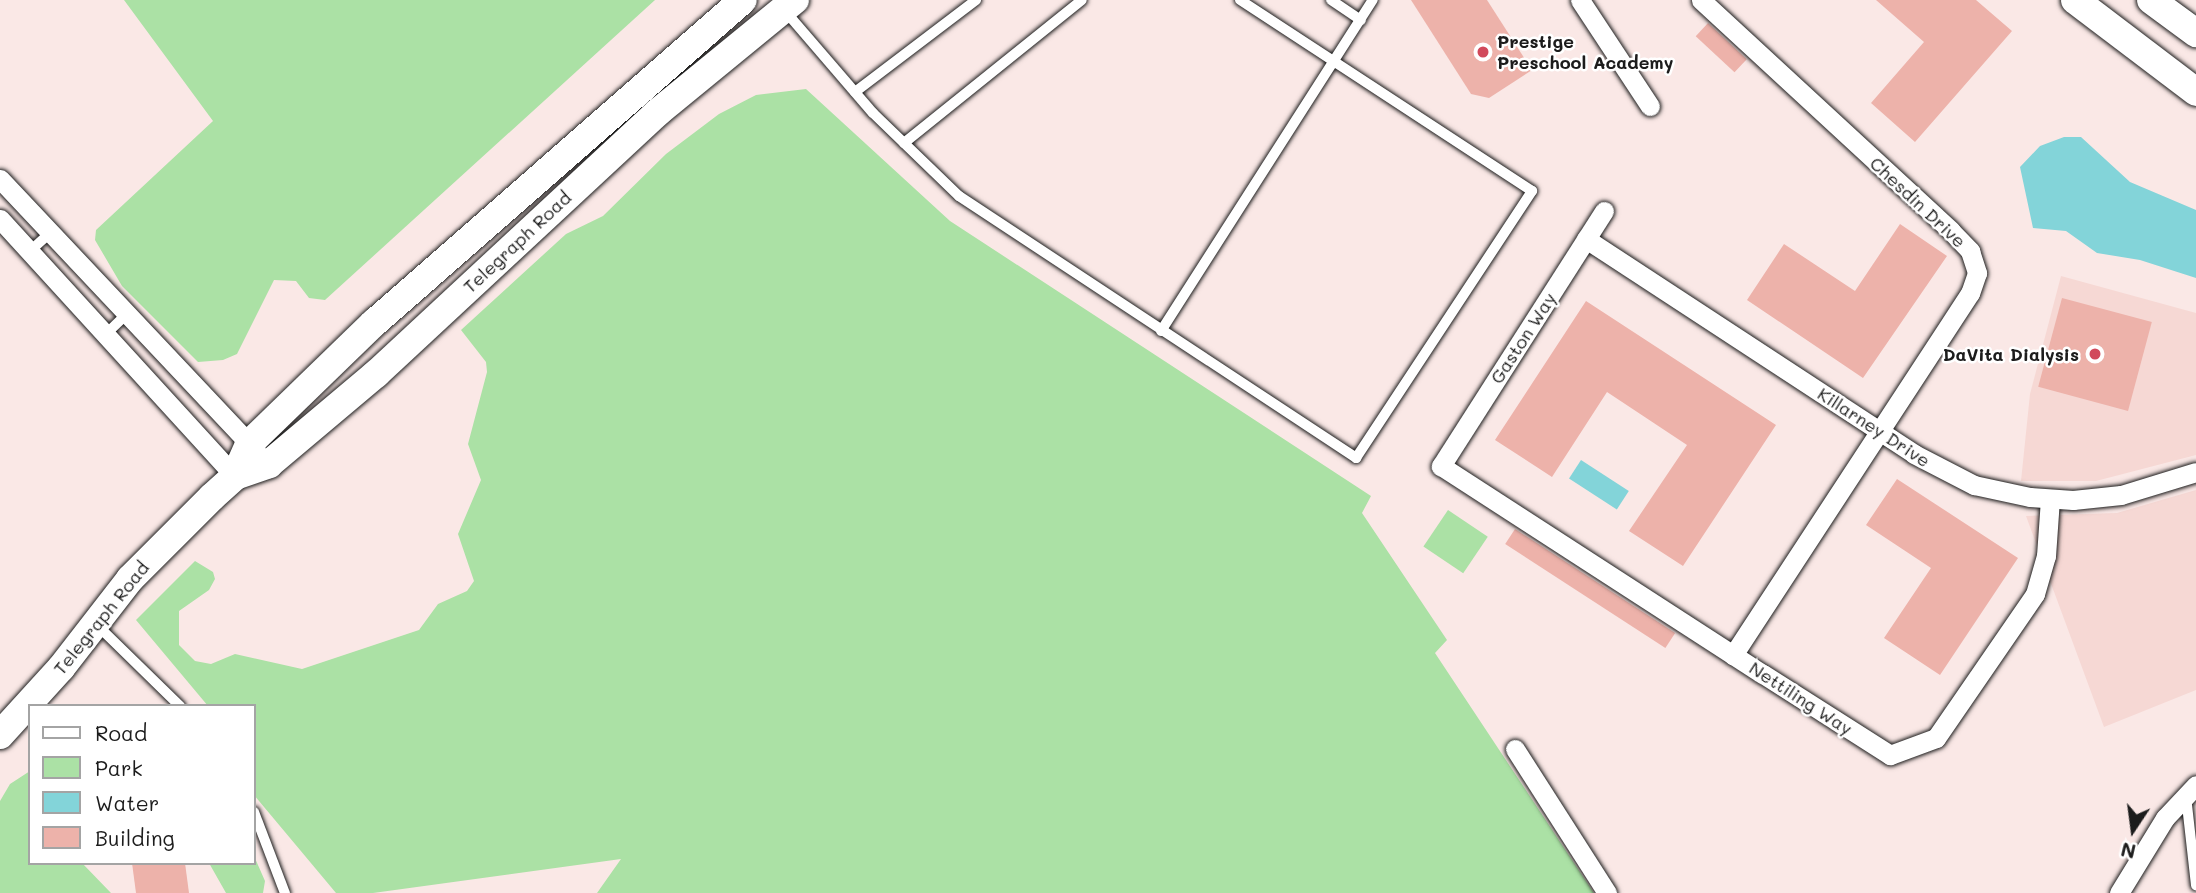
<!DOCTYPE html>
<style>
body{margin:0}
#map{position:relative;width:2196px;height:893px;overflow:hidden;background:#fae8e6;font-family:Mali,sans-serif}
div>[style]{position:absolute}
.built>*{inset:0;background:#f6d8d4}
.green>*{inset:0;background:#abe1a5;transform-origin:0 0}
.water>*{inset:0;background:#83d4d9;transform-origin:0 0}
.building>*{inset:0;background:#edb2aa;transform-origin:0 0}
.roads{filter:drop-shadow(0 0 2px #1c1c1c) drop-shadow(0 0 2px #1c1c1c)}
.service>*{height:10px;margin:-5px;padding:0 5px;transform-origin:5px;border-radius:5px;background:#fff}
.minor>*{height:19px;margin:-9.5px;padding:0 9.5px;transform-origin:9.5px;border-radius:9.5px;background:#fff}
.secondary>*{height:28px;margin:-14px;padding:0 14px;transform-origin:14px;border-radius:14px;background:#fff}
.dots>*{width:19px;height:19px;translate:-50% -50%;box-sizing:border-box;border:4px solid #fff;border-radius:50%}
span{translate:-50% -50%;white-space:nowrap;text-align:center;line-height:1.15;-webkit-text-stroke:5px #fff;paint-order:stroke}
.poi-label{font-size:18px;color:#1c1c1c;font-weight:700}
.left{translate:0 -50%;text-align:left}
.right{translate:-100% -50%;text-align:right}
.street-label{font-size:18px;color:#1c1c1c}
.legend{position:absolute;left:28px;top:704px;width:228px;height:161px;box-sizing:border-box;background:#fff;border:2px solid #a4a4a4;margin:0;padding:9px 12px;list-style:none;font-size:21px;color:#1c1c1c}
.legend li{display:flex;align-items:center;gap:14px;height:35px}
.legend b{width:35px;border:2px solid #a4a4a4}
.north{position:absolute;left:2098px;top:795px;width:70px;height:70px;-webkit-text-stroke:5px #fff;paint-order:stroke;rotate:193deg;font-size:19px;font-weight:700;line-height:28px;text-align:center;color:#1c1c1c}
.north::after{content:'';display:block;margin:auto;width:24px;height:32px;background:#1c1c1c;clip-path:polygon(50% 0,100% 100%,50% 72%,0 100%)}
</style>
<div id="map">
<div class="built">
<div style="clip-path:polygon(2061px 276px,2196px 313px,2196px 455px,2096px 481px,2021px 481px,2030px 394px)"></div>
<div style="clip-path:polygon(2196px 490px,2196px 690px,2104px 727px,2026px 516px,2117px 513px)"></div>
</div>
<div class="green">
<div style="clip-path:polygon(124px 0,655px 0,325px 300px,309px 298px,296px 281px,274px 280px,237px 354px,223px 360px,198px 362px,122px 286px,95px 240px,96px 230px,213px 121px)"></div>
<div style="clip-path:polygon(806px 89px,950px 221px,1371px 496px,1362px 513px,1447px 640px,1435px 653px,1594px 893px,597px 893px,621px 859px,373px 893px,336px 893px,254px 795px,254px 706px,208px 706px,136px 620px,195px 561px,213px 572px,215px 579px,209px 590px,179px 611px,179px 645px,195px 661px,211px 664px,235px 654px,302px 669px,419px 630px,438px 604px,467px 591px,474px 581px,458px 534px,481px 480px,468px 444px,487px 372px,486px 362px,461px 330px,566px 234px,603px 216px,666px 154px,719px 114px,756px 95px)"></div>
<div style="left:1448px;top:510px;width:48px;height:44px;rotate:34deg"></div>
<div style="clip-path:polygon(30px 771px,30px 863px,82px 863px,111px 893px,0 893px,0 801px,10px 784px)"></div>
<div style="clip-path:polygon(254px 856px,265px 881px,263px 893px,226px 893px,209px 863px,254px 863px)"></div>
</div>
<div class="water">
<div style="clip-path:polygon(2064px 137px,2081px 137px,2130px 182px,2196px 210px,2196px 278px,2140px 260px,2097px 253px,2066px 231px,2033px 228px,2020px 167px,2040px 146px)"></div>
<div style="left:1581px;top:460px;width:57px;height:22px;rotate:33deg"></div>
</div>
<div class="building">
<div style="clip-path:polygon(1411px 0,1487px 0,1532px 70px,1489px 98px,1471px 94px)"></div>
<div style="clip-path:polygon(1876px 0,1976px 0,2012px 31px,1915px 142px,1871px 103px,1924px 42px)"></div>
<div style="left:1708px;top:23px;width:53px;height:18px;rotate:43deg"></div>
<div style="clip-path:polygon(1900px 224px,1947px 256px,1863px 378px,1747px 300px,1784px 244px,1855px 291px)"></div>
<div style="left:2062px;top:298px;width:93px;height:92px;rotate:15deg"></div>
<div style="clip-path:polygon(1586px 301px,1776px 425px,1683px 566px,1629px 531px,1687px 445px,1607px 392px,1552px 477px,1495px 440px)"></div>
<div style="clip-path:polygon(1897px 479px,2018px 558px,1940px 675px,1884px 638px,1931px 568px,1866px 525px)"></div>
<div style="left:1515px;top:529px;width:191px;height:18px;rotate:33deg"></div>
<div style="clip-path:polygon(132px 863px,185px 863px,189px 893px,136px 893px)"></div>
</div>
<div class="roads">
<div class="service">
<div style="left:1331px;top:0;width:36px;rotate:34deg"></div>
<div style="left:786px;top:12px;width:133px;rotate:49.3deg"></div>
<div style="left:873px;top:113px;width:120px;rotate:44deg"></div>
<div style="left:959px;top:196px;width:476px;rotate:33.4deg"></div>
<div style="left:1356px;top:458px;width:320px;rotate:-56.6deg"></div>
<div style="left:1532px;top:191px;width:349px;rotate:-146.8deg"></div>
<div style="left:855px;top:92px;width:152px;rotate:-37.2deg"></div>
<div style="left:904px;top:143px;width:228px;rotate:-38.8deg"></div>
<div style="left:30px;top:251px;width:27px;rotate:-42deg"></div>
<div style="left:1161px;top:331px;width:393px;rotate:-57.4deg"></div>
<div style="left:105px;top:335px;width:30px;rotate:-44deg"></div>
<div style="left:98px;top:626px;width:115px;rotate:44.3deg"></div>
<div style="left:2186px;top:796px;width:90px;rotate:83.6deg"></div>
<div style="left:254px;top:812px;width:87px;rotate:69.1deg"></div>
</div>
<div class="minor">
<div style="left:1580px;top:0;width:127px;rotate:56.6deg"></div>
<div style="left:1701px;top:0;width:340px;rotate:42.7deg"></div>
<div style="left:1951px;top:231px;width:28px;rotate:46deg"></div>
<div style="left:1970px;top:251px;width:23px;rotate:72deg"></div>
<div style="left:1977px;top:273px;width:21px;rotate:109deg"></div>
<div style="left:1970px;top:293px;width:433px;rotate:123.2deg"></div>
<div style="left:0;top:179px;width:374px;rotate:46.7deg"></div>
<div style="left:1604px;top:211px;width:303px;rotate:122.6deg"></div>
<div style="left:1441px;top:466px;width:383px;rotate:32.9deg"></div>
<div style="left:1763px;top:674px;width:151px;rotate:32.5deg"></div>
<div style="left:1890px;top:755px;width:49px;rotate:-20.3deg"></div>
<div style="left:1936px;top:738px;width:175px;rotate:-55.5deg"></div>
<div style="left:2035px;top:594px;width:40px;rotate:-74deg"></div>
<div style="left:2046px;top:556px;width:57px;rotate:-86deg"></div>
<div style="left:0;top:219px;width:348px;rotate:47.6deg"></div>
<div style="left:1586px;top:239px;width:392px;rotate:33.2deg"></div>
<div style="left:1914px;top:454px;width:68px;rotate:27.3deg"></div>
<div style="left:1974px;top:485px;width:57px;rotate:12.1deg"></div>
<div style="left:2030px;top:497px;width:43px;rotate:4deg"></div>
<div style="left:2073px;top:500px;width:48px;rotate:-5.9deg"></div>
<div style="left:2121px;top:495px;width:78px;rotate:-17deg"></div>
<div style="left:1515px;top:749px;width:171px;rotate:57.4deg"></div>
<div style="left:2119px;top:893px;width:88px;rotate:-58.5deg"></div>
<div style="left:2165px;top:818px;width:45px;rotate:-46.8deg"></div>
</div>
<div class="secondary">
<div style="left:2075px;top:0;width:152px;rotate:37.2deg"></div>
<div style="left:2151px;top:0;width:56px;rotate:36.3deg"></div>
<div style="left:235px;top:476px;width:35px;rotate:-66deg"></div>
<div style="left:249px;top:444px;width:174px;rotate:-44.1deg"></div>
<div style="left:374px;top:323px;width:490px;rotate:-41.2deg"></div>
<div style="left:0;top:735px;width:91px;rotate:-47.7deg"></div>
<div style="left:61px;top:668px;width:113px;rotate:-52.2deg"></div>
<div style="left:130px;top:579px;width:116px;rotate:-45deg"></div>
<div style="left:212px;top:497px;width:31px;rotate:-42deg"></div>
<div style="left:235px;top:476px;width:36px;rotate:-19deg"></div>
<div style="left:269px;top:464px;width:140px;rotate:-40.1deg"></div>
<div style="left:376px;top:374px;width:385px;rotate:-42.9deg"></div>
<div style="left:658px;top:112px;width:177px;rotate:-39.3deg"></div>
</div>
</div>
<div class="dots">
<div style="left:1483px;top:52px;background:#d1495b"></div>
<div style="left:2095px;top:354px;background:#d1495b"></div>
</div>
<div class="poi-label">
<span class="left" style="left:1497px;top:52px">Prestige<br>Preschool Academy</span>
<span class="right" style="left:2079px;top:354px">DaVita Dialysis</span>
</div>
<div class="street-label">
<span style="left:1918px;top:202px;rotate:43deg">Chesdin Drive</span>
<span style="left:517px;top:242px;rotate:-43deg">Telegraph Road</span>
<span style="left:1523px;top:338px;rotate:-57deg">Gaston Way</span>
<span style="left:1874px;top:427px;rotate:33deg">Killarney Drive</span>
<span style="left:101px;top:618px;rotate:-51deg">Telegraph Road</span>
<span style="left:1801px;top:698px;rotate:33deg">Nettiling Way</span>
</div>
<ul class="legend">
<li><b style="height:9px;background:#fff"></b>Road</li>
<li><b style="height:19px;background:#abe1a5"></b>Park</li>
<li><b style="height:19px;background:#83d4d9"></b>Water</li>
<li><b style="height:19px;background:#edb2aa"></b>Building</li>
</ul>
<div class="north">N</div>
</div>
